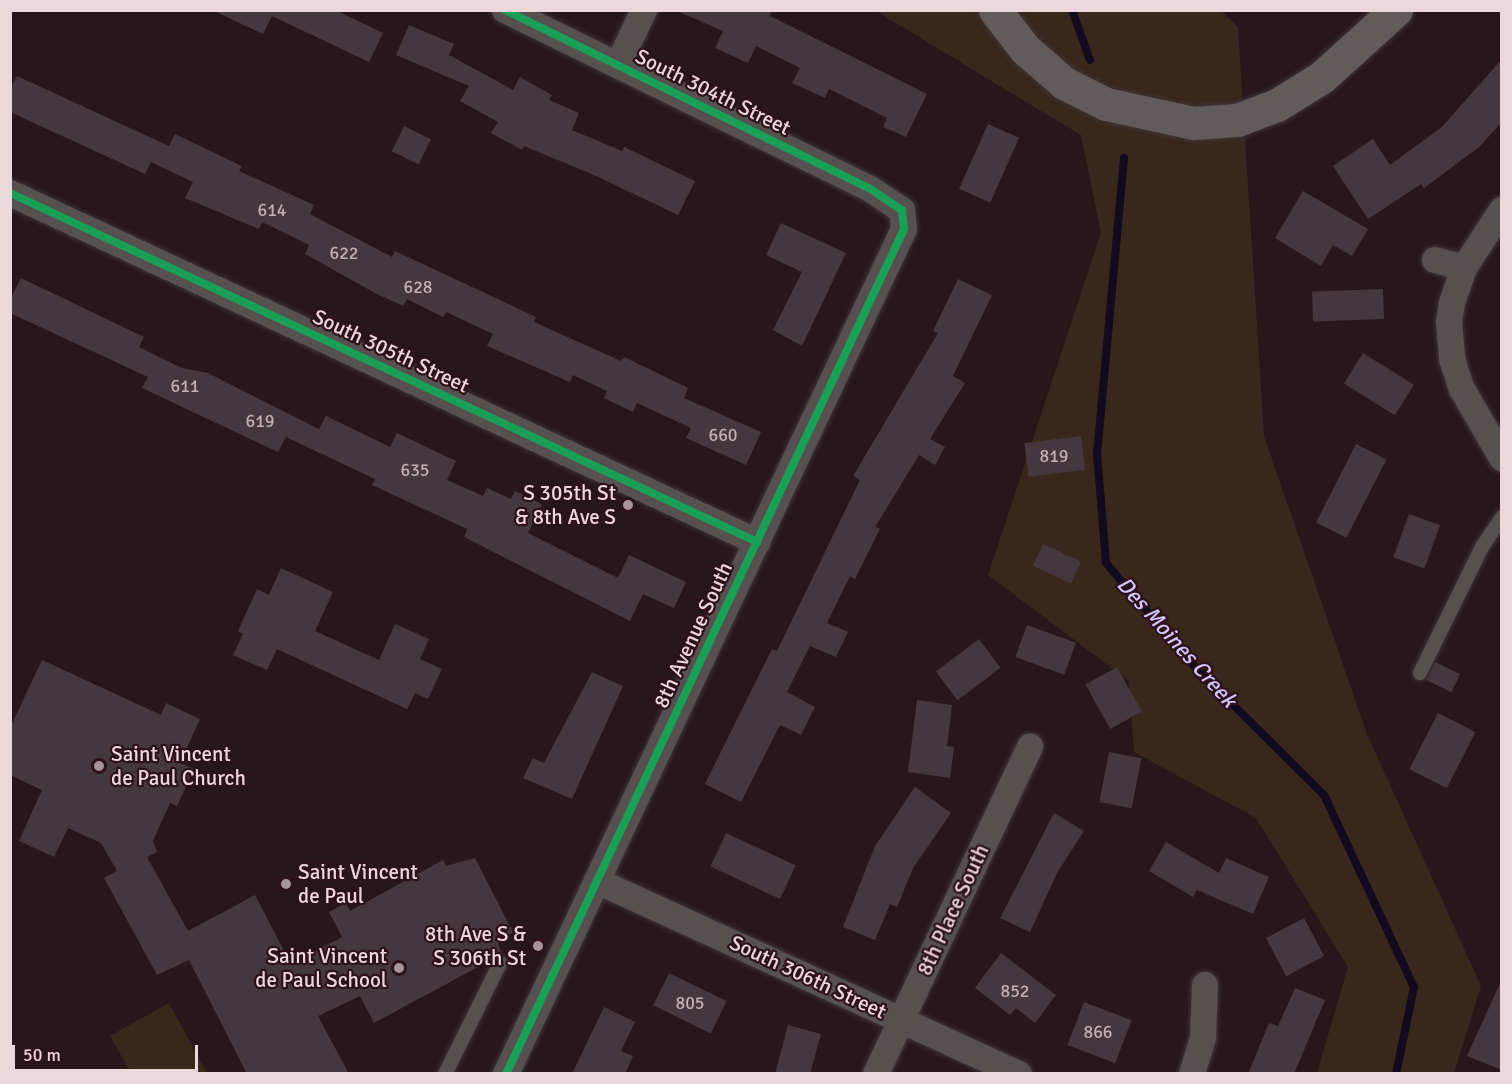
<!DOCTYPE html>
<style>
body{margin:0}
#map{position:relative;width:1512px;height:1084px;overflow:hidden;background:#27171d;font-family:Signika,sans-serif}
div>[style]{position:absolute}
.green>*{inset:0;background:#38271a}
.stream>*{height:8px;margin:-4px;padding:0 4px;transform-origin:4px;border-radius:4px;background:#120a1e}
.building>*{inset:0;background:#44383e;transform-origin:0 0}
.roads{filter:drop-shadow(0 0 2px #413439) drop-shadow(0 0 2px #413439)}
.service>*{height:14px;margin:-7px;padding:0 7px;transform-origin:7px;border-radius:7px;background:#565050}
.minor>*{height:26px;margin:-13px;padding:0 13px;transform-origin:13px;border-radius:13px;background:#565050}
.secondary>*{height:33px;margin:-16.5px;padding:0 16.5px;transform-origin:16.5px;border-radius:16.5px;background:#625b5b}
.cycleway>*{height:8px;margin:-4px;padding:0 4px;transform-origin:4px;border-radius:4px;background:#1a9f57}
.dots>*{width:16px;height:16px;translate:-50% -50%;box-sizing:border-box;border:3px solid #2d111b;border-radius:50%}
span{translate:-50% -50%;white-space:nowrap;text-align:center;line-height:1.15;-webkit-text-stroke:4.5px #2d111b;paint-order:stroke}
.number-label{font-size:18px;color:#c1afb4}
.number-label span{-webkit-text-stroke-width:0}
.street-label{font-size:21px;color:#ebd7dc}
.poi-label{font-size:21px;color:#ebd7dc}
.right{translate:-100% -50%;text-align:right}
.left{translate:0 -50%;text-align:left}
.water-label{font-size:22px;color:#d3c7fb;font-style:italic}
.frame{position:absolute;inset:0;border:12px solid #ebd7dc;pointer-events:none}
.scale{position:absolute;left:12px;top:1045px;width:186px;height:27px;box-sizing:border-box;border:3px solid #ebd7dc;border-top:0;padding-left:8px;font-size:18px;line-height:21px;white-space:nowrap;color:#ebd7dc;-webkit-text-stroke:4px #2d111b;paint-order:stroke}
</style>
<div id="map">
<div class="green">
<div style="clip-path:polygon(1220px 10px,1238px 27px,1264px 436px,1367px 734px,1481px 986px,1454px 1073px,1317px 1073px,1348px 967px,1256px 818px,1134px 752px,1129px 681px,988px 575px,1101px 233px,1081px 135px,876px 11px)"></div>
<div style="clip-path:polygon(169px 1003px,207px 1073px,131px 1073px,110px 1036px)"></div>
</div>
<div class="stream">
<div style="left:1072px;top:10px;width:53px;rotate:70.2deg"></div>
<div style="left:1124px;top:158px;width:296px;rotate:95.2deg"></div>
<div style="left:1097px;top:453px;width:110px;rotate:85.3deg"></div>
<div style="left:1106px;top:563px;width:137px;rotate:49.4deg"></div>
<div style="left:1195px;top:667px;width:182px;rotate:44.8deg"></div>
<div style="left:1324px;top:795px;width:212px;rotate:64.9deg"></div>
<div style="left:1414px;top:987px;width:89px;rotate:101.7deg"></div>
</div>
<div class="building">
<div style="clip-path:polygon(212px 10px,335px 10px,383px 33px,369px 62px,272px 16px,263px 34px)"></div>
<div style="clip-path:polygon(675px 10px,772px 10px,770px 16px,927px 94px,906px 137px,883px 127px,887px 118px,829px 89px,825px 98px,792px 83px,800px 68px,756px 46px,748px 63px,715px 48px,723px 31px)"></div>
<div style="clip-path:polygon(409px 25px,454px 44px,449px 55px,513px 90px,520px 77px,552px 95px,549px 100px,579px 113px,572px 130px,622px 151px,624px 147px,695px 181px,678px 215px,594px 175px,524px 146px,522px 150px,491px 133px,498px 122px,460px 101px,469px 86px,396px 55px)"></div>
<div style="clip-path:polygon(1502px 59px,1502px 122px,1479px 147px,1424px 188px,1421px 184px,1368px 219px,1333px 166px,1373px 139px,1390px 165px,1442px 127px)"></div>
<div style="clip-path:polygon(17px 76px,169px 146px,175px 134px,242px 166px,239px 171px,314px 205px,310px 214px,392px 257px,395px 251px,536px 317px,534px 322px,621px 361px,624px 357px,688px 388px,684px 398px,761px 432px,746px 465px,686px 438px,691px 428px,637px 403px,633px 412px,604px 398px,607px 391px,573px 375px,570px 382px,487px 346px,493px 334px,446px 312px,443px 317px,407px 299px,403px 306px,375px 293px,305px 254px,309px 245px,262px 222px,259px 229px,185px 198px,193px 182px,151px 162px,145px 174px,10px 112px,10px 89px)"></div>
<div style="left:988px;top:124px;width:34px;height:71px;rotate:24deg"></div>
<div style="left:404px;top:126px;width:30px;height:28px;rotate:26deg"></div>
<div style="clip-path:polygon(1303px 191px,1368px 229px,1352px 256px,1333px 245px,1321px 266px,1275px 238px)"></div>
<div style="clip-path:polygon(781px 223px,846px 253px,802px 346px,773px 330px,802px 272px,766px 255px)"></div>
<div style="clip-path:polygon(21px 278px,144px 337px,139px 347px,182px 368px,208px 373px,319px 429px,326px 416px,390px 447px,397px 433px,456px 461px,447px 480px,483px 496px,487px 488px,511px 499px,515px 491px,542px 504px,528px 533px,618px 578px,629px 555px,686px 582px,674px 608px,643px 594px,630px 621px,464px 537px,467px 529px,372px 485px,375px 479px,286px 437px,278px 452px,142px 388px,148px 377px,10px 313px,10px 300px)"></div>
<div style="clip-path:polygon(958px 279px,992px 295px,953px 376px,965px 383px,930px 439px,945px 447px,935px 465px,919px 455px,875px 527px,880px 529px,855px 579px,850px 576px,827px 623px,848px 632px,836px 657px,810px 646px,787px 692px,815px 707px,801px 735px,780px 725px,741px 802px,705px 784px,772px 649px,777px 651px,860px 480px,853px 476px,938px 333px,933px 331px)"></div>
<div style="left:1383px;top:289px;width:30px;height:71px;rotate:88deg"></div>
<div style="left:1363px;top:353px;width:60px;height:36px;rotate:32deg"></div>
<div style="left:1081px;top:436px;width:34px;height:57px;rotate:83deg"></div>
<div style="left:1356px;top:444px;width:34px;height:88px;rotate:27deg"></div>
<div style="left:1409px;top:514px;width:33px;height:46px;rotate:20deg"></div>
<div style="left:1043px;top:544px;width:42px;height:24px;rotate:25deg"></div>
<div style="clip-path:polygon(281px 568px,333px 592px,315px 631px,379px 660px,395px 624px,429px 639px,420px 659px,442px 669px,428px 699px,415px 693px,407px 709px,277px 649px,267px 670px,233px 655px,243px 634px,238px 631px,257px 589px,269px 595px)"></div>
<div style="left:1027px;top:625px;width:52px;height:34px;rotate:20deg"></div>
<div style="left:979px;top:639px;width:36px;height:54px;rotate:53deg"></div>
<div style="clip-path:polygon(42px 660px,161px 715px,166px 703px,200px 719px,180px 763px,194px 769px,177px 806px,170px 803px,153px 841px,157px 852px,147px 857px,188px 931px,255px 895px,291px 964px,342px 937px,329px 912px,346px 903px,350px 911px,443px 860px,446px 866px,475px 858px,513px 932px,498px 944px,502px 954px,374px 1023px,360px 996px,318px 1016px,349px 1074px,247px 1074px,189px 960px,157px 975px,104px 878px,117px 871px,101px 843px,68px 828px,54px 857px,19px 841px,42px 790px,10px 775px,10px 728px)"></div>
<div style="left:1435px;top:662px;width:28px;height:20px;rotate:26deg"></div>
<div style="left:1117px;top:667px;width:51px;height:36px;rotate:61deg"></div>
<div style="clip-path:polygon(592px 672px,623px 686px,572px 799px,523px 778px,533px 758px,544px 763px)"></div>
<div style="clip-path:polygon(917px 700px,952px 705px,947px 746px,954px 747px,950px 778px,908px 772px)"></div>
<div style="left:1438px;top:713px;width:42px;height:63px;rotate:27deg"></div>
<div style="left:1109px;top:752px;width:33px;height:51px;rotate:11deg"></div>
<div style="clip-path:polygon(915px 787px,951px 813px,913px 868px,897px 907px,890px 904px,875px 940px,843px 927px,875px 846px)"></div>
<div style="clip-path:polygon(1054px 813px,1084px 831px,1057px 873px,1030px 932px,1000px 918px)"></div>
<div style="left:726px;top:833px;width:77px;height:37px;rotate:25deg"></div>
<div style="clip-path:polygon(1166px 842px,1219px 873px,1226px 858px,1269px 877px,1253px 914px,1197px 890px,1193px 897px,1149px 871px)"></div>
<div style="left:1304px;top:918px;width:43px;height:43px;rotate:62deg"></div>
<div style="clip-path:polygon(1001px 953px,1056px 995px,1035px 1023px,1016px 1008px,1010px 1015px,975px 988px)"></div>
<div style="left:669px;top:973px;width:64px;height:36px;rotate:26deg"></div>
<div style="clip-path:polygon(1502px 979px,1502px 1070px,1467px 1056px)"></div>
<div style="clip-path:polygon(1295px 988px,1325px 1000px,1294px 1074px,1248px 1074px,1269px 1023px,1278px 1026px)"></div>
<div style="left:1084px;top:1002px;width:51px;height:46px;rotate:21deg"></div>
<div style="clip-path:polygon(604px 1007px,635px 1022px,621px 1051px,633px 1056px,625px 1074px,572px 1074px)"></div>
<div style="clip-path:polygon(788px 1025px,821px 1034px,810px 1074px,775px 1074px)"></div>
</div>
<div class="roads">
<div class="service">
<div style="left:1420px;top:673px;width:140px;rotate:-63.8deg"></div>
<div style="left:1482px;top:547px;width:36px;rotate:-56deg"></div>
<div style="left:445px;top:1074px;width:124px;rotate:-63.6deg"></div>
</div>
<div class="minor">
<div style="left:505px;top:10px;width:405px;rotate:26.1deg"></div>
<div style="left:869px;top:188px;width:40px;rotate:34deg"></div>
<div style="left:902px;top:210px;width:19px;rotate:84deg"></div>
<div style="left:904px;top:229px;width:934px;rotate:115.22deg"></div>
<div style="left:618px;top:65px;width:61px;rotate:-64.7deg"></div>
<div style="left:10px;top:193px;width:825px;rotate:25.04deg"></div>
<div style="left:1502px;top:210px;width:69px;rotate:123.2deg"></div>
<div style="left:1464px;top:268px;width:37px;rotate:109deg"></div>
<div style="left:1452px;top:303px;width:19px;rotate:99deg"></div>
<div style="left:1449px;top:322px;width:37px;rotate:85deg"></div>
<div style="left:1452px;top:359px;width:32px;rotate:72deg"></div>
<div style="left:1462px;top:389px;width:80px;rotate:59.9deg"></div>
<div style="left:1435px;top:260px;width:30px;rotate:15deg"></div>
<div style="left:597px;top:881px;width:464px;rotate:24.6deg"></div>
<div style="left:876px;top:1074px;width:362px;rotate:-64.8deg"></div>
<div style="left:1192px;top:1074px;width:39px;rotate:-73deg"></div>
<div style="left:1203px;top:1037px;width:52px;rotate:-87.8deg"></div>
</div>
<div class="secondary">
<div style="left:995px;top:10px;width:49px;rotate:52.4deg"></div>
<div style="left:1025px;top:49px;width:52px;rotate:41.1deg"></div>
<div style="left:1064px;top:83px;width:47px;rotate:26.6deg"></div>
<div style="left:1106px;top:104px;width:89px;rotate:12.3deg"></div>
<div style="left:1193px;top:123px;width:44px;rotate:-3.9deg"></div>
<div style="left:1237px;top:120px;width:43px;rotate:-20.6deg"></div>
<div style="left:1277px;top:105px;width:53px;rotate:-31.9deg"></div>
<div style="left:1322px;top:77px;width:100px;rotate:-42.2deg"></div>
</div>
</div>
<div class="cycleway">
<div style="left:505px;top:10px;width:405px;rotate:26.1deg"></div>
<div style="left:869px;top:188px;width:40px;rotate:34deg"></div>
<div style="left:902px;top:210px;width:19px;rotate:84deg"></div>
<div style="left:904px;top:229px;width:934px;rotate:115.22deg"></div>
<div style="left:10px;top:193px;width:825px;rotate:25.04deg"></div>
</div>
<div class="dots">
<div style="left:628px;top:505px;background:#a69499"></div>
<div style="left:99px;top:766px;background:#a69499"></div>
<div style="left:286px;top:884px;background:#a69499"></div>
<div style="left:538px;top:946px;background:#a69499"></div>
<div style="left:399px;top:968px;background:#a69499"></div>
</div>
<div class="number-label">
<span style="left:272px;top:210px">614</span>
<span style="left:344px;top:253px">622</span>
<span style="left:418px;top:287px">628</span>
<span style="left:185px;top:386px">611</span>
<span style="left:260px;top:421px">619</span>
<span style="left:723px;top:435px">660</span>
<span style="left:1054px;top:456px">819</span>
<span style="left:415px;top:470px">635</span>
<span style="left:1015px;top:991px">852</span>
<span style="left:690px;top:1003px">805</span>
<span style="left:1098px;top:1032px">866</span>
</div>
<div class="street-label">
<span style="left:713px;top:92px;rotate:26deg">South 304th Street</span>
<span style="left:391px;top:351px;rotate:25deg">South 305th Street</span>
<span style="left:693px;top:635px;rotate:-65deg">8th Avenue South</span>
<span style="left:953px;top:910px;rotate:-65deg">8th Place South</span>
<span style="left:808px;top:977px;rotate:25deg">South 306th Street</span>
</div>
<div class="poi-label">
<span class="right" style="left:616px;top:505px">S 305th St<br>&amp; 8th Ave S</span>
<span class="left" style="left:111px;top:766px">Saint Vincent<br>de Paul Church</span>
<span class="left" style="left:298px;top:884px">Saint Vincent<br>de Paul</span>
<span class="right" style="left:526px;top:946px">8th Ave S &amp;<br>S 306th St</span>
<span class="right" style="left:387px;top:968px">Saint Vincent<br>de Paul School</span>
</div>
<div class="water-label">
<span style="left:1177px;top:642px;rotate:48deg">Des Moines Creek</span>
</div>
<div class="frame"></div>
<div class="scale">50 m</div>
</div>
